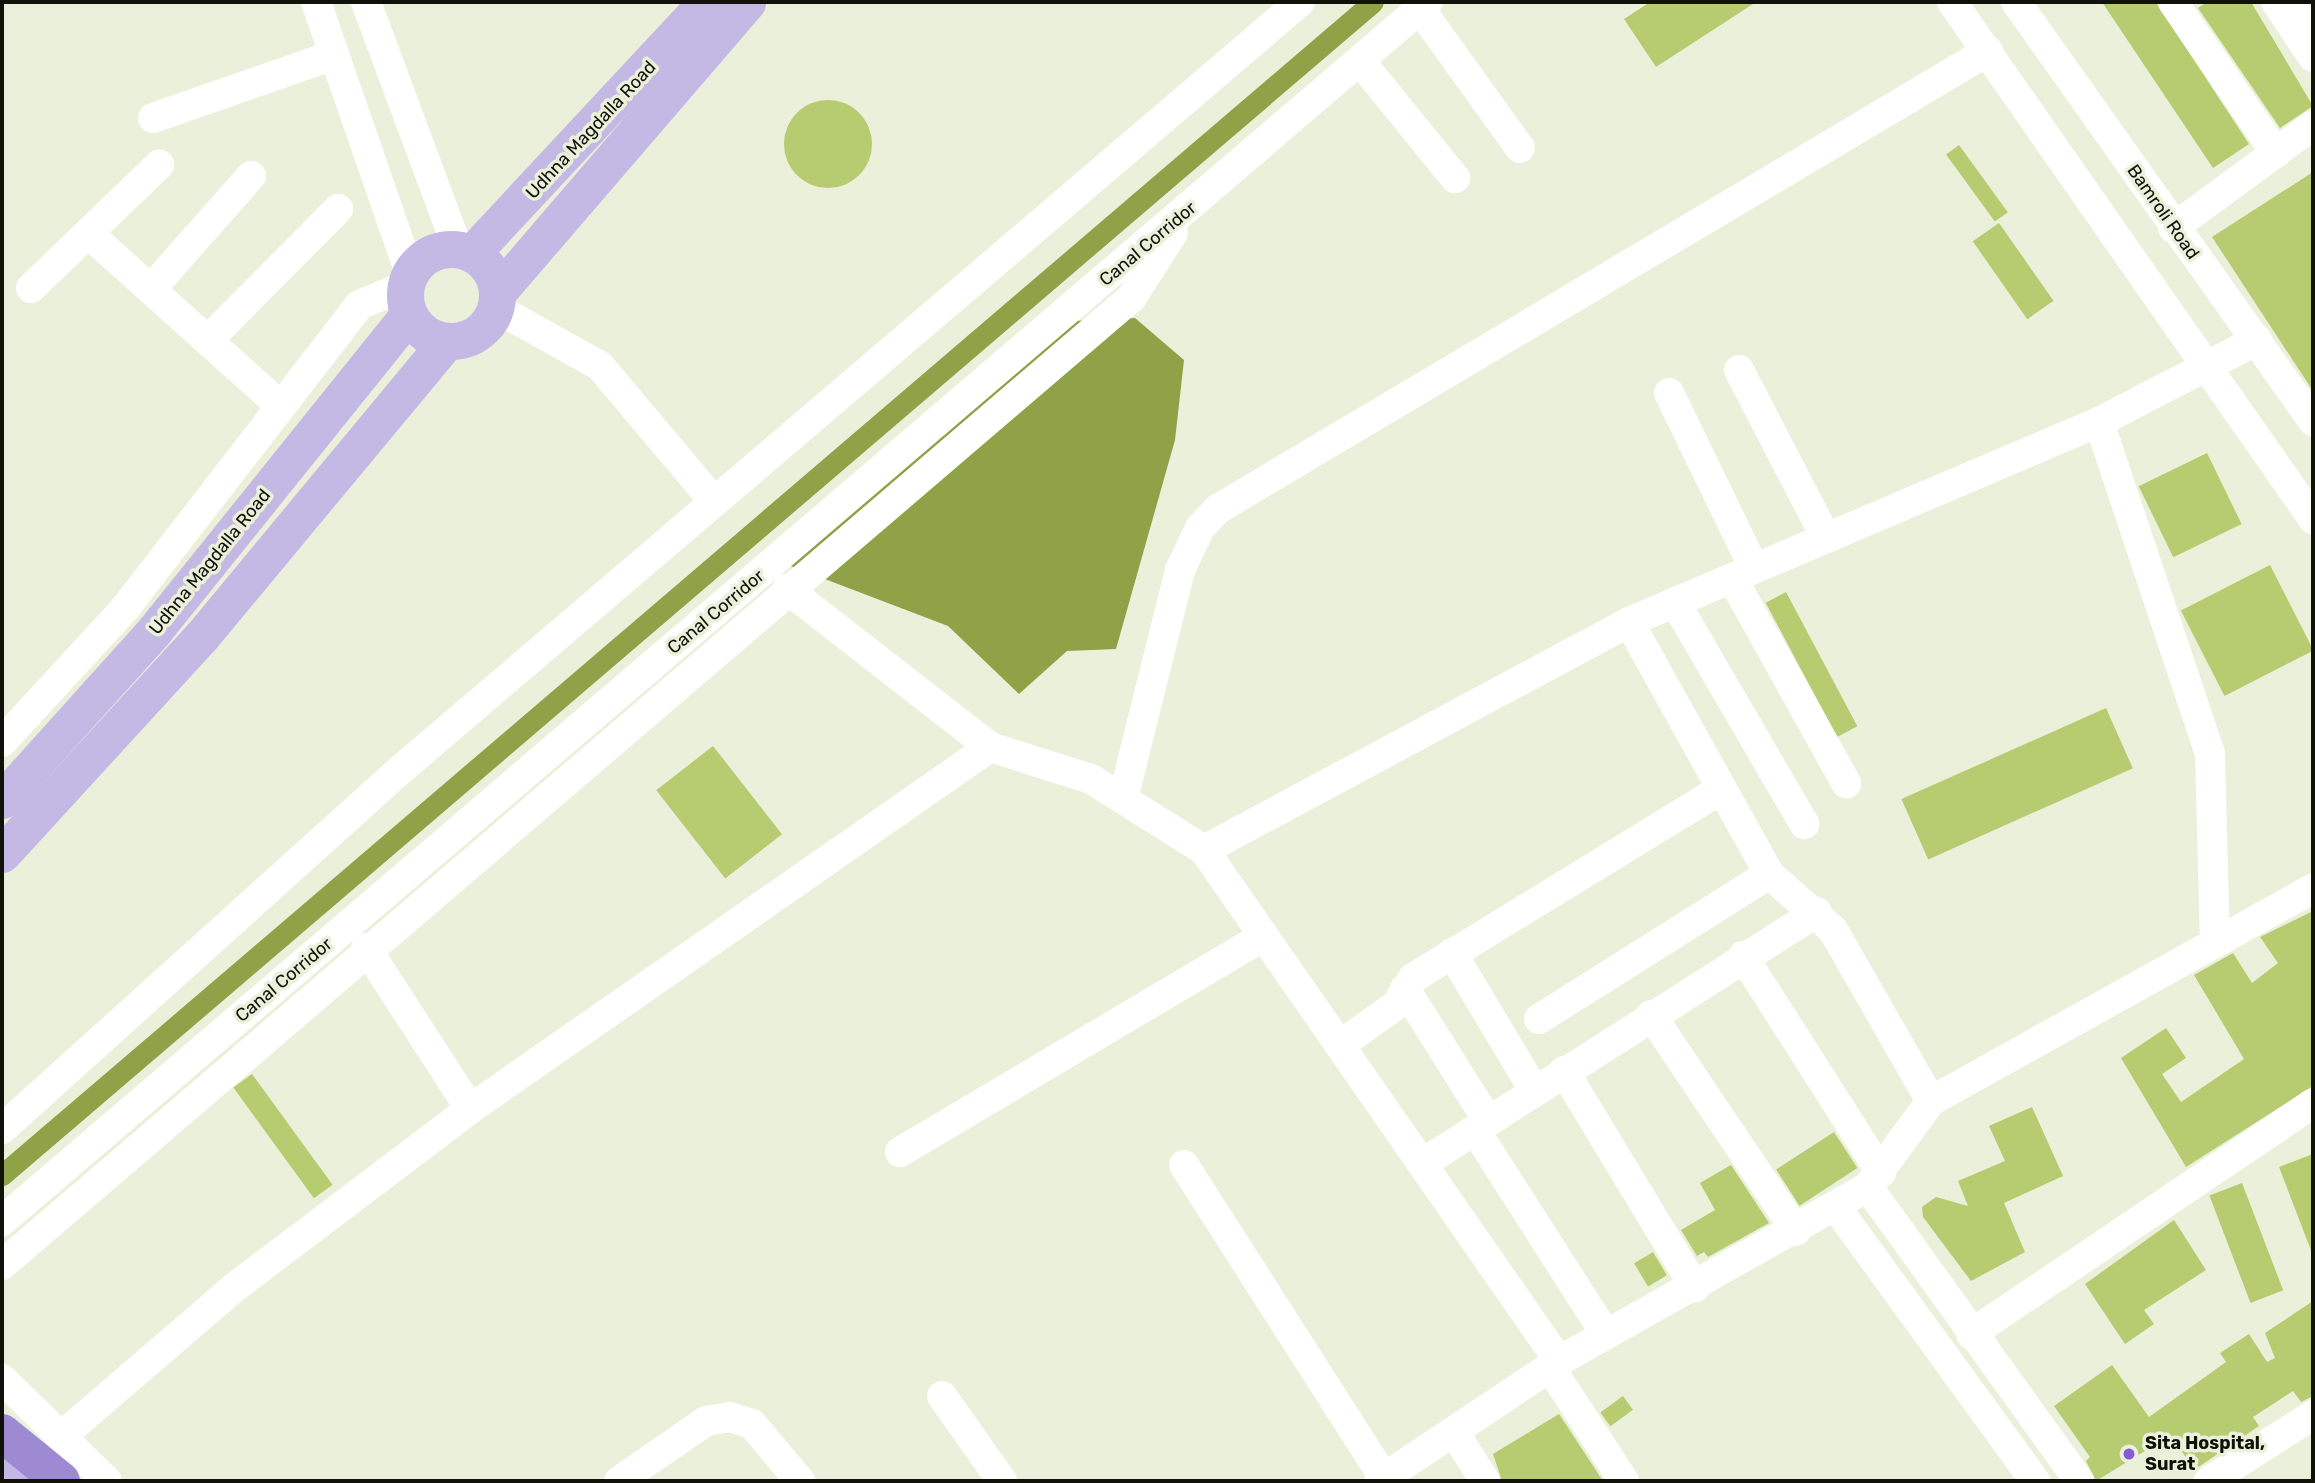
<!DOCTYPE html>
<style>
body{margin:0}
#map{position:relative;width:2315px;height:1483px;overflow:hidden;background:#eaf0da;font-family:Rubik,sans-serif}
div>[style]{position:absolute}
.water>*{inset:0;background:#90a248}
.canal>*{height:21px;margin:-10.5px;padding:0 10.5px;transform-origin:10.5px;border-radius:10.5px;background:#90a248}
.building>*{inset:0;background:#b7cb71;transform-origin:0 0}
.round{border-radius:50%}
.minor>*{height:30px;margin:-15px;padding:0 15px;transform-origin:15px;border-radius:15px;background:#fff}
.major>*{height:37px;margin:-18.5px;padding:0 18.5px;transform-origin:18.5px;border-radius:18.5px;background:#c4b9e4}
.major>.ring{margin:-18.5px;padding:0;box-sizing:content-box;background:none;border:37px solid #c4b9e4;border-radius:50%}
.highway>*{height:38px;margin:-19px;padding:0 19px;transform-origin:19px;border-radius:19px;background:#9d8ad2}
.dots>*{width:19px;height:19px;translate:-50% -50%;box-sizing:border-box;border:4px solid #eaf0da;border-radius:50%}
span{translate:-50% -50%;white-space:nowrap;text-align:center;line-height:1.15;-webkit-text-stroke:7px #eaf0da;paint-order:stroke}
.street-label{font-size:18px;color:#10120a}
.poi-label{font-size:18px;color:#10120a;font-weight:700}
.left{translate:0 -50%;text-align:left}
.frame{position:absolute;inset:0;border:4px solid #10120a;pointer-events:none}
</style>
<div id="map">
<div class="water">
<div style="clip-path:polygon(1135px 318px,1184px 360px,1175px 440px,1116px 649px,1067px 651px,1019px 694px,948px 626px,775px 560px,1073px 321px)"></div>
</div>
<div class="canal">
<div style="left:2px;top:1175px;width:1804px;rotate:-40.55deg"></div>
</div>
<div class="building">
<div style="clip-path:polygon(1650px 2px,1756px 2px,1656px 67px,1624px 19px)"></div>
<div style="clip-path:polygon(2102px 2px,2156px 2px,2249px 144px,2213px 168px)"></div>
<div style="clip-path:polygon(2207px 2px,2251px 2px,2313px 106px,2280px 128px,2198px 8px)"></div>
<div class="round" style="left:784px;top:100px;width:88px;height:88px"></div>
<div style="left:1959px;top:145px;width:83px;height:16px;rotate:54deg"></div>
<div style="clip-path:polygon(2313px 172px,2313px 391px,2212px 237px)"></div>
<div style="left:1999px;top:223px;width:95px;height:32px;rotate:55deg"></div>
<div style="left:2207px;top:453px;width:79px;height:76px;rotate:64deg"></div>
<div style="left:2270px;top:565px;width:96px;height:100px;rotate:63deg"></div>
<div style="left:1786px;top:592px;width:152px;height:23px;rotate:62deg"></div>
<div style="left:2106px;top:708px;width:66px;height:224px;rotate:66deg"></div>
<div style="left:713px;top:746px;width:112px;height:72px;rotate:52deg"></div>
<div style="clip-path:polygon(2313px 911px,2313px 1086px,2186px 1167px,2121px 1058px,2166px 1028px,2186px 1058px,2162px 1074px,2181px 1102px,2244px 1059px,2194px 975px,2233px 953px,2252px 983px,2278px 963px,2260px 937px)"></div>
<div style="left:252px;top:1074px;width:137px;height:23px;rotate:54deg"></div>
<div style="clip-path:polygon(2032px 1107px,2063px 1176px,2004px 1203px,2025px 1252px,1971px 1281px,1923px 1217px,1922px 1207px,1936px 1197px,1968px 1206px,1958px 1181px,2005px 1161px,1989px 1126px)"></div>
<div style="left:1834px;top:1132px;width:43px;height:69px;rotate:57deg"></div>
<div style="clip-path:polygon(2313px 1154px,2313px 1252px,2312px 1253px,2279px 1167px)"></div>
<div style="clip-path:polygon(1731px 1165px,1769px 1223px,1708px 1257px,1704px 1252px,1697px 1256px,1681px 1230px,1715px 1210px,1700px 1183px)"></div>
<div style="left:2242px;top:1183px;width:115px;height:35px;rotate:69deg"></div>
<div style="clip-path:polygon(2174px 1220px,2206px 1270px,2144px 1310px,2154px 1324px,2125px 1344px,2085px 1284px)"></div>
<div style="left:1653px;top:1252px;width:27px;height:22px;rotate:59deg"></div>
<div style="clip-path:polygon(2313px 1301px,2313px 1396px,2301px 1402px,2293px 1391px,2253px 1417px,2259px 1426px,2194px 1470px,2171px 1435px,2096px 1481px,2086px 1461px,2090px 1457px,2054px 1406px,2112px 1365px,2149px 1417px,2226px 1362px,2220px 1353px,2249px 1334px,2267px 1362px,2275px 1358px,2265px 1333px)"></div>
<div style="left:1623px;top:1396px;width:17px;height:28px;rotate:54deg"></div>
<div style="clip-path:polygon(1559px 1414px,1603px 1481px,1502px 1481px,1493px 1454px)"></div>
</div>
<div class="minor">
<div style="left:316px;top:2px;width:287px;rotate:70.9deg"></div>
<div style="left:366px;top:2px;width:264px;rotate:69.6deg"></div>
<div style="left:1952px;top:2px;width:631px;rotate:55.07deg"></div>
<div style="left:2016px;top:2px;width:514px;rotate:54.67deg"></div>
<div style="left:2173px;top:2px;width:183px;rotate:55.7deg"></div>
<div style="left:2276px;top:2px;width:66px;rotate:56.1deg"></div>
<div style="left:2305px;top:2px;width:15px;rotate:58deg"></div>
<div style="left:1420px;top:9px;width:171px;rotate:54.3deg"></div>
<div style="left:1360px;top:61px;width:151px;rotate:50.9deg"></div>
<div style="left:153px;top:118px;width:192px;rotate:-19.2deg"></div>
<div style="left:2173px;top:228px;width:174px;rotate:-36.3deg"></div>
<div style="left:89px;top:234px;width:258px;rotate:41.9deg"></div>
<div style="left:31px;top:288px;width:178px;rotate:-43.9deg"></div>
<div style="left:151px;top:289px;width:151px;rotate:-48.5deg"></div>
<div style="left:496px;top:308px;width:119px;rotate:29.1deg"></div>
<div style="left:600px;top:366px;width:175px;rotate:49.9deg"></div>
<div style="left:210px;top:338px;width:182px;rotate:-45.2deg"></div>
<div style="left:1739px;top:370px;width:189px;rotate:62.6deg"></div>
<div style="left:1669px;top:393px;width:195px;rotate:64.1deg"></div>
<div style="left:2099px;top:422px;width:349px;rotate:71.5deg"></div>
<div style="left:2210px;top:753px;width:185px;rotate:88.5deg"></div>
<div style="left:1732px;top:578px;width:235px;rotate:60.9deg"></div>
<div style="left:787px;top:589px;width:257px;rotate:37.9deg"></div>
<div style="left:1675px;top:602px;width:257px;rotate:59.8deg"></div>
<div style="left:1629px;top:622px;width:288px;rotate:60.9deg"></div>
<div style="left:1769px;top:874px;width:85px;rotate:41.2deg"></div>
<div style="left:1833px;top:930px;width:197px;rotate:60.2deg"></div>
<div style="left:2px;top:742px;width:183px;rotate:-47.4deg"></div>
<div style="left:126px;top:607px;width:381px;rotate:-52.3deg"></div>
<div style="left:359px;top:305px;width:50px;rotate:-22.4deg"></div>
<div style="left:1123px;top:799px;width:236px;rotate:-76deg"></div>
<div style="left:1180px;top:570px;width:47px;rotate:-64.5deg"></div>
<div style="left:1200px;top:528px;width:26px;rotate:-47deg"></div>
<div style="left:1218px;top:509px;width:896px;rotate:-30.74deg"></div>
<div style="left:1204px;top:850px;width:482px;rotate:-28.2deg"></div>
<div style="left:1629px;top:622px;width:511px;rotate:-23.05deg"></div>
<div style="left:2099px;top:422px;width:178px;rotate:-27.4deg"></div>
<div style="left:366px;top:948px;width:192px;rotate:57.1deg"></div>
<div style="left:1452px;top:953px;width:160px;rotate:59.1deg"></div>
<div style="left:1743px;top:956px;width:257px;rotate:57.5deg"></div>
<div style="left:1405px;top:989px;width:154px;rotate:57.8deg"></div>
<div style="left:1651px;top:1015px;width:260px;rotate:56.1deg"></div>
<div style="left:1539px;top:1019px;width:272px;rotate:-32.2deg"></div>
<div style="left:1340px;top:1045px;width:69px;rotate:-35.5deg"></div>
<div style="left:1396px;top:1005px;width:32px;rotate:-58deg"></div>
<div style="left:1413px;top:978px;width:361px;rotate:-31.5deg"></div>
<div style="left:1564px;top:1071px;width:253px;rotate:58.8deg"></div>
<div style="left:2px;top:1129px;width:533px;rotate:-42.04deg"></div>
<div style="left:398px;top:772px;width:1186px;rotate:-40.49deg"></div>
<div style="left:1475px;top:1130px;width:243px;rotate:57.4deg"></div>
<div style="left:900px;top:1152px;width:423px;rotate:-30.7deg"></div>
<div style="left:1423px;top:1163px;width:467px;rotate:-32.5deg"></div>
<div style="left:1184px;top:1165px;width:371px;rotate:57.4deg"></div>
<div style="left:1868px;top:1187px;width:362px;rotate:54.3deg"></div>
<div style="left:1836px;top:1207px;width:339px;rotate:54deg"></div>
<div style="left:2px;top:1221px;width:1876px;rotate:-40.53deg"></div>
<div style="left:2px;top:1265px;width:1488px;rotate:-40.58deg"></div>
<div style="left:1132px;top:297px;width:76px;rotate:-57.4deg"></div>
<div style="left:1971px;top:1334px;width:413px;rotate:-34deg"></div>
<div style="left:1551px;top:1369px;width:134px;rotate:56.9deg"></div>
<div style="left:2px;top:1379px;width:146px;rotate:44.2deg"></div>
<div style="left:942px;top:1396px;width:104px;rotate:54.8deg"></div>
<div style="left:1454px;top:1432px;width:58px;rotate:57.7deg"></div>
<div style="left:63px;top:1435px;width:227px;rotate:-40.7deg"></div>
<div style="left:235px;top:1287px;width:295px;rotate:-37.1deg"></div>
<div style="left:470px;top:1109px;width:634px;rotate:-34.84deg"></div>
<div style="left:990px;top:747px;width:106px;rotate:17.6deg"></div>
<div style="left:1091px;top:779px;width:133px;rotate:32.1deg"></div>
<div style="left:1204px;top:850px;width:622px;rotate:55.21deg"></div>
<div style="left:619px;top:1481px;width:106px;rotate:-34.6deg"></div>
<div style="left:706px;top:1421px;width:24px;rotate:-9deg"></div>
<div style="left:730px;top:1417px;width:23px;rotate:18deg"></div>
<div style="left:752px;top:1424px;width:75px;rotate:49.9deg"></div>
<div style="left:1379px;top:1481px;width:216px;rotate:-33.7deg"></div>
<div style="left:1559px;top:1361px;width:355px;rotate:-29.4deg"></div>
<div style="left:1868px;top:1187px;width:107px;rotate:-53.8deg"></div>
<div style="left:1931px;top:1101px;width:437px;rotate:-29.1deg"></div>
<div style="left:2209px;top:1481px;width:123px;rotate:-32.4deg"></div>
</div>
<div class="major">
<div class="ring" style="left:405px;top:249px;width:55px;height:55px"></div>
<div style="left:472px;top:253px;width:343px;rotate:-47deg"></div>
<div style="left:498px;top:292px;width:382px;rotate:-49.3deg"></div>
<div style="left:2px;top:800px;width:227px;rotate:-48deg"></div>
<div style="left:154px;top:631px;width:405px;rotate:-51.2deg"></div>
<div style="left:2px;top:854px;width:294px;rotate:-47.5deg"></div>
<div style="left:201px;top:637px;width:383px;rotate:-50.3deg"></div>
<div style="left:2px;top:1472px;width:14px;rotate:39deg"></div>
</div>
<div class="highway">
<div style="left:2px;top:1433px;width:76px;rotate:39.1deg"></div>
</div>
<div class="dots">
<div style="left:2129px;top:1454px;background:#855cd6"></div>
</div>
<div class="street-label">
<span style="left:591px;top:130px;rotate:-47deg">Udhna Magdalla Road</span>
<span style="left:2163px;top:212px;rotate:55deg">Bamroli Road</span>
<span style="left:1148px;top:244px;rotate:-40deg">Canal Corridor</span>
<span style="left:210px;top:562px;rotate:-51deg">Udhna Magdalla Road</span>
<span style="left:716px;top:612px;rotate:-40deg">Canal Corridor</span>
<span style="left:284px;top:980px;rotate:-40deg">Canal Corridor</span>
</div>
<div class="poi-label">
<span class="left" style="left:2145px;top:1454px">Sita Hospital,<br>Surat</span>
</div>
<div class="frame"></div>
</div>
